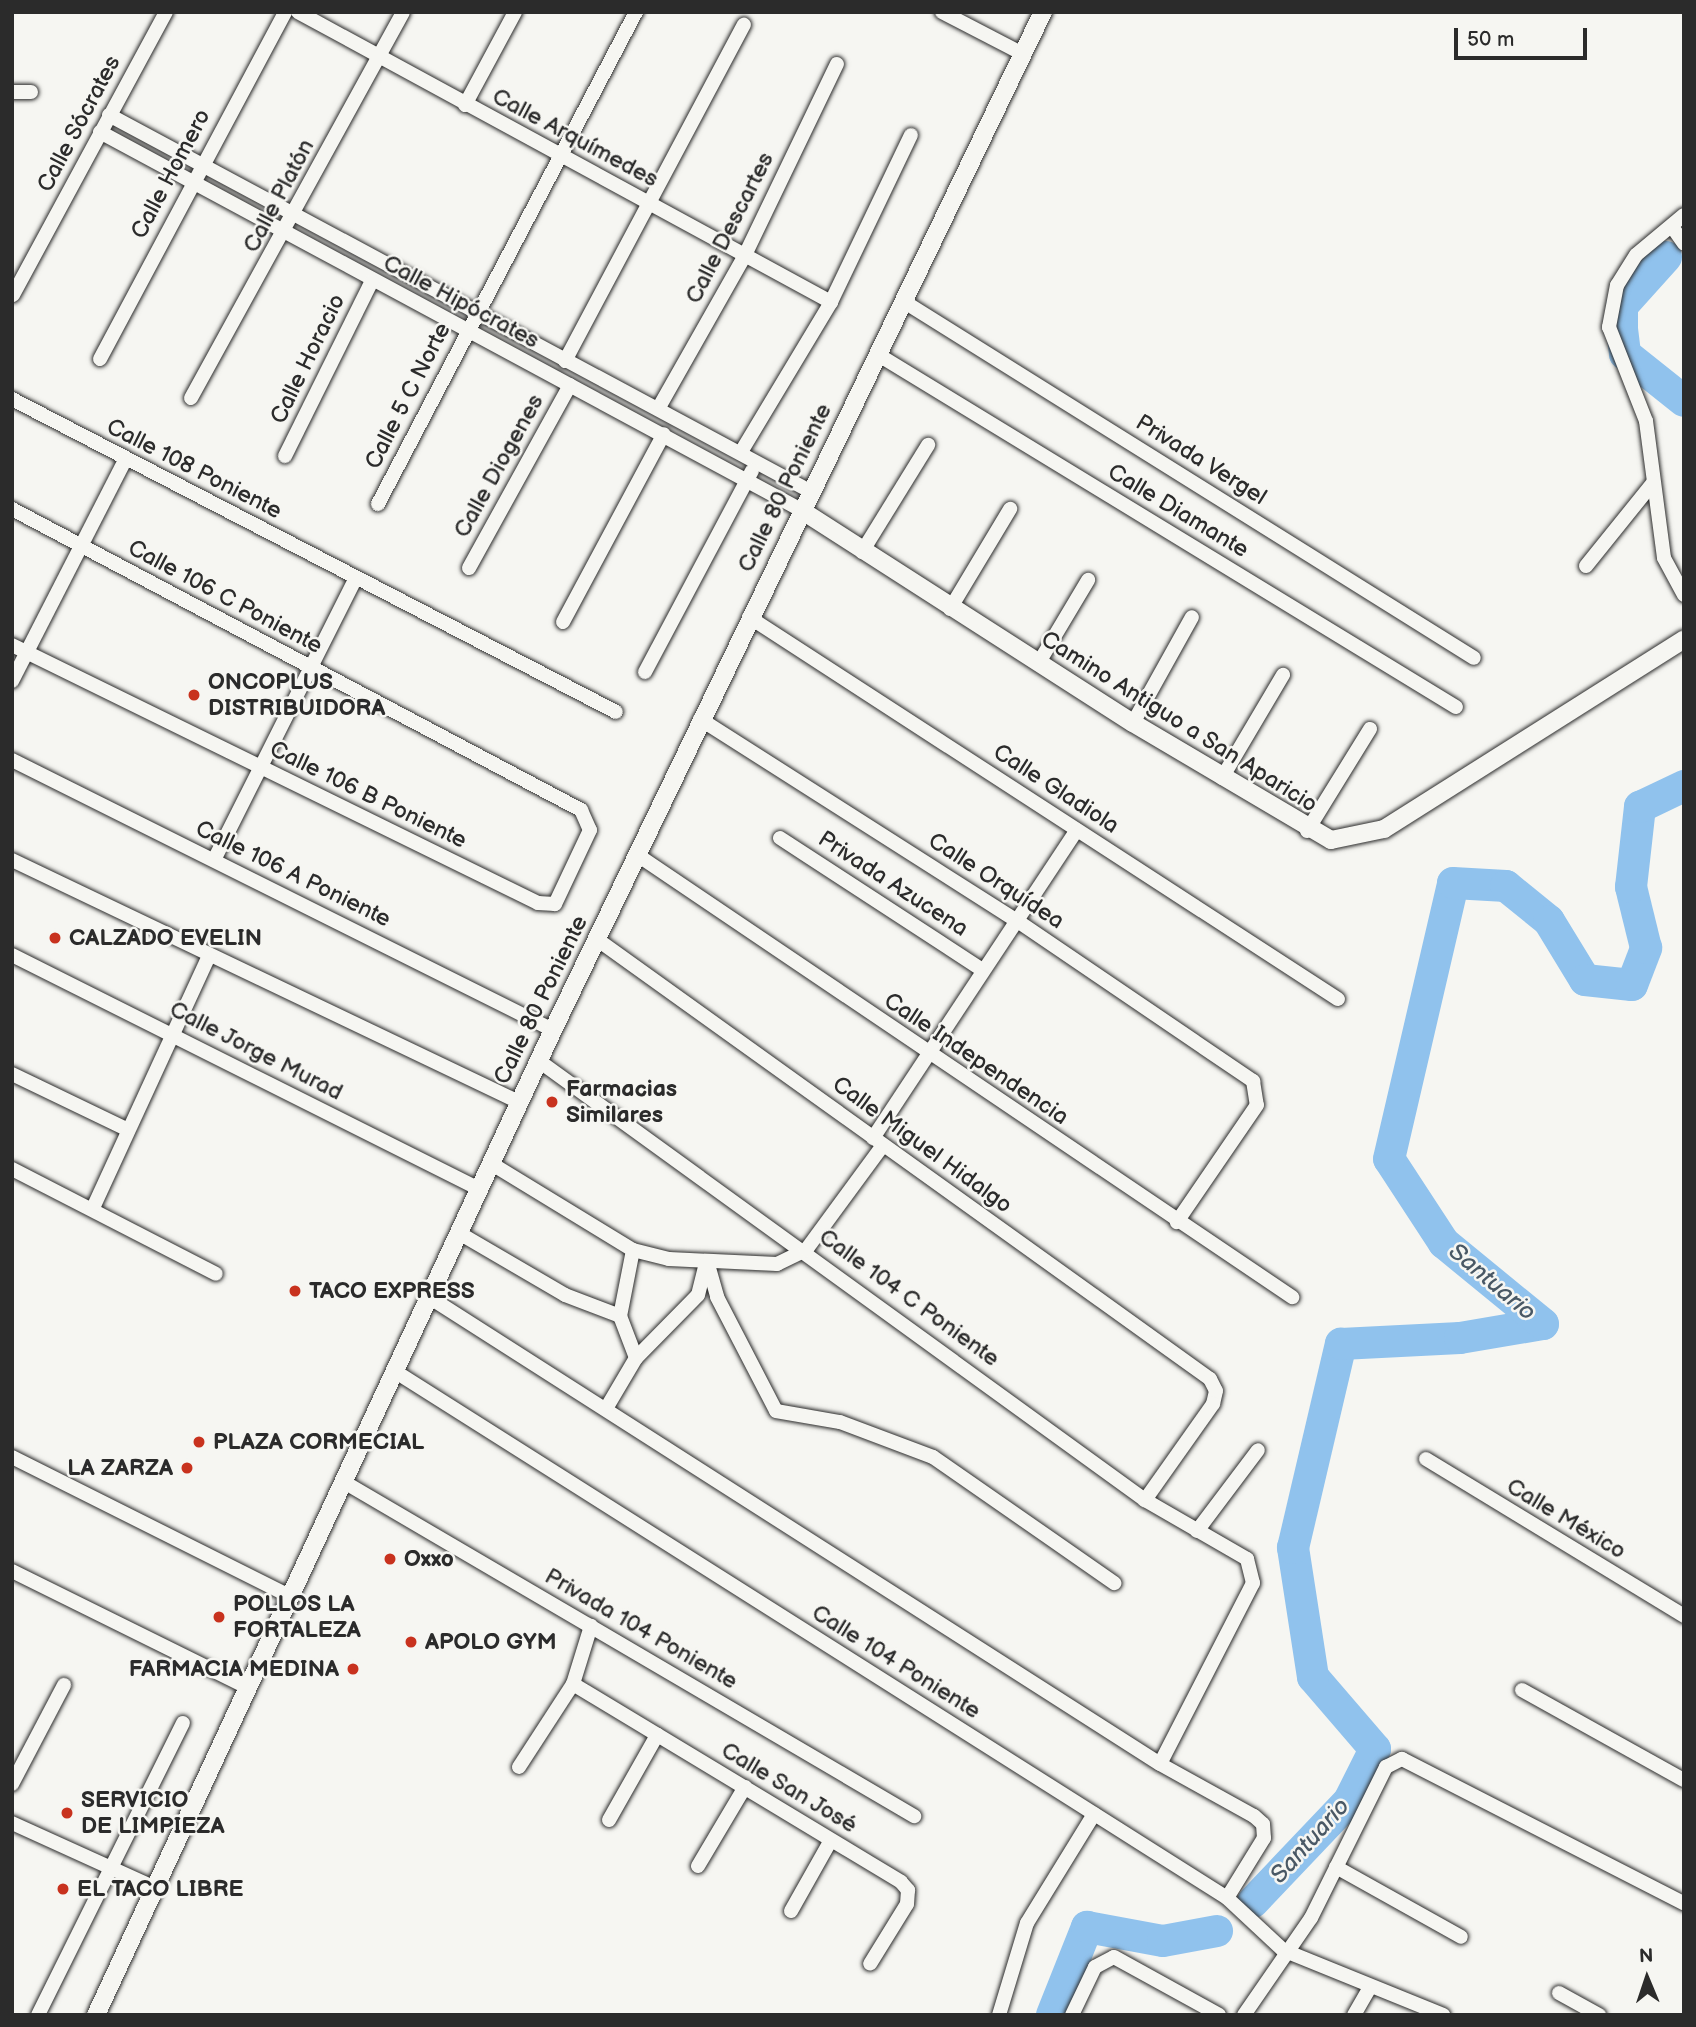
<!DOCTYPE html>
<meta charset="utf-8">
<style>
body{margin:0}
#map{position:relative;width:1696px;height:2027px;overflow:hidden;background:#f6f6f2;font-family:"Balsamiq Sans",sans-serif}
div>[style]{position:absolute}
.river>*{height:32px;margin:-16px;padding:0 16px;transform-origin:16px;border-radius:16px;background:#90c2ed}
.roads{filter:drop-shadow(0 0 2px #2b2b2b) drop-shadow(0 0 2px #2b2b2b)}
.minor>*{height:14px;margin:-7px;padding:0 7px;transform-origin:7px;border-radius:7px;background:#f6f6f2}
.tertiary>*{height:18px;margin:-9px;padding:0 9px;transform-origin:9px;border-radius:9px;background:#f6f6f2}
.dots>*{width:19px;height:19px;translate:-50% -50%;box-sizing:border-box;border:4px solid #f6f6f2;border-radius:50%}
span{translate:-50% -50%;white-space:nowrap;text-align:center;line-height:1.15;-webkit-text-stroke:5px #f6f6f2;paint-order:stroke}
.street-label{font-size:23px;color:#2b2b2b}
.poi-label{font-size:23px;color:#2b2b2b;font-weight:700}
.left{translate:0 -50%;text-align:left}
.right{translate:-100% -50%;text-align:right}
.water-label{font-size:24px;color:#495865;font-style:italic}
.frame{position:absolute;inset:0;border:14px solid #2b2b2b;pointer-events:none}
.north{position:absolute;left:1612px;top:1943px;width:70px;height:70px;-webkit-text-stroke:5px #f6f6f2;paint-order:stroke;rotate:358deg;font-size:19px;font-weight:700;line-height:28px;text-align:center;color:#2b2b2b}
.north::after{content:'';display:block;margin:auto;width:24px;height:32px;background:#2b2b2b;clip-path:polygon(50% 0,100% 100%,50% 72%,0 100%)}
.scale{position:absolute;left:1454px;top:28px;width:133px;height:32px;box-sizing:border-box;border:4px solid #2b2b2b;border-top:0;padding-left:9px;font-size:21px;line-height:24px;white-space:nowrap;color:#2b2b2b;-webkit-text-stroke:5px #f6f6f2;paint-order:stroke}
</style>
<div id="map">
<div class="river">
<div style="left:1666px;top:257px;width:66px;rotate:131.9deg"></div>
<div style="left:1622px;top:306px;width:23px;rotate:90deg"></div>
<div style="left:1622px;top:329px;width:25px;rotate:83deg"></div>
<div style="left:1625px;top:354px;width:75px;rotate:38.5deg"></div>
<div style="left:1253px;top:1902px;width:139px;rotate:-46.5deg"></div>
<div style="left:1349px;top:1801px;width:58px;rotate:-63.4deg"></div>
<div style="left:1375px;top:1749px;width:95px;rotate:-130.7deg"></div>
<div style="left:1313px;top:1677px;width:131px;rotate:-98.8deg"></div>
<div style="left:1293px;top:1548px;width:210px;rotate:-76.8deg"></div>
<div style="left:1341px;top:1344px;width:119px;rotate:-2.9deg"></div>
<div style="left:1460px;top:1338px;width:84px;rotate:-9.6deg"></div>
<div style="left:1543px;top:1324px;width:128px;rotate:-140.7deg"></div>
<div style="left:1444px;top:1243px;width:100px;rotate:-123.2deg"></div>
<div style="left:1389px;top:1159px;width:283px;rotate:-76.9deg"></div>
<div style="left:1453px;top:883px;width:53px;rotate:3.2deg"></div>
<div style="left:1506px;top:886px;width:55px;rotate:39.1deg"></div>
<div style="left:1549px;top:921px;width:69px;rotate:58.6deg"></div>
<div style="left:1585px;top:980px;width:47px;rotate:6.1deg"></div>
<div style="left:1632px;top:985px;width:40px;rotate:-69deg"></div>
<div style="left:1646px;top:948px;width:63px;rotate:-103.8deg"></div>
<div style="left:1631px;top:887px;width:81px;rotate:-83.6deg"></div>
<div style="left:1640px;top:807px;width:49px;rotate:-25.5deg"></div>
<div style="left:1052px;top:2015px;width:95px;rotate:-68.3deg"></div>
<div style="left:1087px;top:1927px;width:77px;rotate:10.4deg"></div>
<div style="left:1163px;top:1941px;width:55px;rotate:-10.5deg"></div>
</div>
<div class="roads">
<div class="minor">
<div style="left:298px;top:12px;width:607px;rotate:28.55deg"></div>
<div style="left:942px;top:12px;width:91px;rotate:27.4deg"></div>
<div style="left:12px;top:92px;width:19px"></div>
<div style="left:465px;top:105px;width:106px;rotate:-61.7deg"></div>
<div style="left:109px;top:115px;width:795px;rotate:28.21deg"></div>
<div style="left:100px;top:132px;width:796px;rotate:28.33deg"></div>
<div style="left:1684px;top:215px;width:62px;rotate:140.2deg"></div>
<div style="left:1636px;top:255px;width:36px;rotate:122deg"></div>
<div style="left:1617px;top:285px;width:43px;rotate:100.8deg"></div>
<div style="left:1609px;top:327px;width:101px;rotate:68.5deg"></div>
<div style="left:1646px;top:421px;width:138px;rotate:82.5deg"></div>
<div style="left:1664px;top:558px;width:42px;rotate:61.6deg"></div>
<div style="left:1673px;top:228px;width:19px;rotate:55deg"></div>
<div style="left:13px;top:295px;width:322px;rotate:-61.6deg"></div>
<div style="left:903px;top:301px;width:673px;rotate:32.01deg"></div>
<div style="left:877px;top:354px;width:678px;rotate:31.37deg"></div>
<div style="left:100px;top:359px;width:393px;rotate:-61.9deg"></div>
<div style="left:565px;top:361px;width:381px;rotate:-62deg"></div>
<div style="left:191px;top:398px;width:440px;rotate:-61.2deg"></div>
<div style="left:12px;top:399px;width:680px;rotate:27.39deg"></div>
<div style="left:658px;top:409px;width:177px;rotate:-60.5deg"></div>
<div style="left:745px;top:255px;width:212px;rotate:-64.3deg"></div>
<div style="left:741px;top:452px;width:175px;rotate:-59deg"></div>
<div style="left:831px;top:302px;width:185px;rotate:-64.4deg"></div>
<div style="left:285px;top:456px;width:195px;rotate:-63.6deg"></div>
<div style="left:378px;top:504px;width:556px;rotate:-62.33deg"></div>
<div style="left:12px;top:509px;width:644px;rotate:27.88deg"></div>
<div style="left:581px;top:810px;width:22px;rotate:66deg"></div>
<div style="left:590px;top:830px;width:82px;rotate:115.3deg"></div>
<div style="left:555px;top:904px;width:17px;rotate:-177deg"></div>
<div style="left:538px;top:903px;width:586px;rotate:-153.87deg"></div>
<div style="left:862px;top:552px;width:126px;rotate:-58.3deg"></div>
<div style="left:1586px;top:566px;width:107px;rotate:-51.1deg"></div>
<div style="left:469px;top:568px;width:209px;rotate:-61.1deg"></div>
<div style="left:950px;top:609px;width:117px;rotate:-59deg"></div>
<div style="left:749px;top:617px;width:702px;rotate:32.97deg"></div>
<div style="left:563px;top:622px;width:213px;rotate:-61.8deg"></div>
<div style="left:1038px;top:664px;width:98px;rotate:-59.2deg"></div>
<div style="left:645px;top:672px;width:228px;rotate:-62deg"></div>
<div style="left:12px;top:681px;width:248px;rotate:-62.9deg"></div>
<div style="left:700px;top:719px;width:375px;rotate:32.5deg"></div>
<div style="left:1016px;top:920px;width:287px;rotate:34.2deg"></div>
<div style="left:1253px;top:1081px;width:24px;rotate:81deg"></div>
<div style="left:1257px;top:1105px;width:142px;rotate:124.4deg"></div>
<div style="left:1133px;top:723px;width:121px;rotate:-60.9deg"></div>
<div style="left:12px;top:760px;width:605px;rotate:26.52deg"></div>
<div style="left:1222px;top:778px;width:120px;rotate:-59.4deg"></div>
<div style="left:1307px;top:831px;width:120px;rotate:-58.3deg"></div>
<div style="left:780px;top:838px;width:240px;rotate:33.1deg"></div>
<div style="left:636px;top:854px;width:792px;rotate:34.03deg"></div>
<div style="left:12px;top:860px;width:562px;rotate:25.52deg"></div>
<div style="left:214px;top:860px;width:316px;rotate:-63.3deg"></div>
<div style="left:598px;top:940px;width:753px;rotate:35.65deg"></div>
<div style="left:1210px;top:1379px;width:13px;rotate:63deg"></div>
<div style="left:1216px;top:1391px;width:13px;rotate:103deg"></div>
<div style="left:1213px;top:1404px;width:118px;rotate:125.3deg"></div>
<div style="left:12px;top:955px;width:522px;rotate:26.61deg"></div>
<div style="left:539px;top:1061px;width:748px;rotate:35.92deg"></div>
<div style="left:1145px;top:1500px;width:118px;rotate:30deg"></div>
<div style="left:1247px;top:1559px;width:25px;rotate:76deg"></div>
<div style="left:1253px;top:1583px;width:203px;rotate:117.2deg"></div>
<div style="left:12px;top:1074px;width:124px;rotate:25.7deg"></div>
<div style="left:873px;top:1138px;width:369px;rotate:-56.5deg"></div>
<div style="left:492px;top:1164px;width:165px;rotate:31.4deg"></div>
<div style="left:633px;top:1250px;width:37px;rotate:14deg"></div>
<div style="left:669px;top:1259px;width:108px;rotate:2.7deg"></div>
<div style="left:777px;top:1264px;width:32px;rotate:-26deg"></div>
<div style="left:806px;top:1250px;width:130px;rotate:-53.7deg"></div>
<div style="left:12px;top:1169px;width:229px;rotate:27.2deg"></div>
<div style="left:93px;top:1208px;width:277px;rotate:-65.3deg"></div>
<div style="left:459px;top:1233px;width:123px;rotate:30.3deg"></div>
<div style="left:565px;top:1295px;width:59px;rotate:20.9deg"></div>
<div style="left:633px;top:1250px;width:67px;rotate:101.1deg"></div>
<div style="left:620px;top:1316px;width:45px;rotate:69.1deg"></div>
<div style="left:707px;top:1261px;width:37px;rotate:74deg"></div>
<div style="left:717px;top:1297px;width:128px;rotate:62.6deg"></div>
<div style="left:776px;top:1411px;width:65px;rotate:9.8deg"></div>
<div style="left:840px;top:1422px;width:99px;rotate:20.6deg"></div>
<div style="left:933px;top:1457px;width:221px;rotate:34.8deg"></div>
<div style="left:429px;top:1297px;width:867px;rotate:32.57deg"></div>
<div style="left:1160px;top:1764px;width:107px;rotate:29deg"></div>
<div style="left:1254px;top:1816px;width:12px;rotate:42deg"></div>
<div style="left:1263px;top:1824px;width:14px;rotate:86deg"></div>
<div style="left:1264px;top:1838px;width:70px;rotate:121.7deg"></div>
<div style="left:396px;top:1372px;width:983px;rotate:32.33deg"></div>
<div style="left:1227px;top:1898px;width:76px;rotate:42.9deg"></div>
<div style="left:1283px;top:1950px;width:173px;rotate:22.1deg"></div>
<div style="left:607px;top:1407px;width:57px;rotate:-59.4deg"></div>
<div style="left:636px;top:1358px;width:88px;rotate:-45.5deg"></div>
<div style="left:698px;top:1295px;width:32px;rotate:-76deg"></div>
<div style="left:12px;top:1457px;width:313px;rotate:26.6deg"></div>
<div style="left:1426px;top:1459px;width:302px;rotate:31.3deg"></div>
<div style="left:344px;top:1482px;width:661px;rotate:30.37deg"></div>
<div style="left:1197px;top:1531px;width:101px;rotate:-53deg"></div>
<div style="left:12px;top:1571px;width:264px;rotate:26.3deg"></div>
<div style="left:573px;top:1684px;width:383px;rotate:31.1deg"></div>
<div style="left:901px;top:1882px;width:11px;rotate:49deg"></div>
<div style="left:908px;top:1890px;width:14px;rotate:94deg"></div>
<div style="left:907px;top:1904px;width:70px;rotate:121.7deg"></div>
<div style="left:1522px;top:1690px;width:185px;rotate:29.1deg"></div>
<div style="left:519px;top:1767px;width:99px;rotate:-57deg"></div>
<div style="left:573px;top:1684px;width:61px;rotate:-72.8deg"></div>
<div style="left:12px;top:1784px;width:112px;rotate:-62.3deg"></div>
<div style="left:609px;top:1820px;width:98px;rotate:-60.5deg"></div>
<div style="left:12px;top:1823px;width:157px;rotate:24.4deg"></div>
<div style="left:698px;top:1866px;width:92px;rotate:-59.3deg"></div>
<div style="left:1336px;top:1867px;width:143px;rotate:29.2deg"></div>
<div style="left:791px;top:1911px;width:81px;rotate:-60.6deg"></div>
<div style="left:1559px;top:1993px;width:46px;rotate:28.8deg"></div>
<div style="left:38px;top:2015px;width:326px;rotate:-63.6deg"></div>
<div style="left:999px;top:2015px;width:96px;rotate:-73.1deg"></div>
<div style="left:1027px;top:1923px;width:128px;rotate:-58.4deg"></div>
<div style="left:1072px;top:2015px;width:53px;rotate:-64.4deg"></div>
<div style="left:1095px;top:1967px;width:21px;rotate:-28deg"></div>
<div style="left:1114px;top:1957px;width:120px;rotate:28.9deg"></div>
<div style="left:1244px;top:2015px;width:118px;rotate:-55.4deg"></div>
<div style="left:1311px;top:1918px;width:169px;rotate:-63.6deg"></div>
<div style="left:1386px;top:1767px;width:18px;rotate:-27deg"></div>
<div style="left:1402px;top:1759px;width:317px;rotate:27.1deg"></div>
<div style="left:1354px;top:2015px;width:32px;rotate:-60deg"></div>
</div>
<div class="tertiary">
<div style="left:801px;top:510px;width:394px;rotate:32.7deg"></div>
<div style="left:1133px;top:723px;width:230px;rotate:30.6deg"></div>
<div style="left:1331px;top:840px;width:54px;rotate:-11.7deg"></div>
<div style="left:1384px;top:829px;width:355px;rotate:-32.3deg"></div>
<div style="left:96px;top:2015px;width:1086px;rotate:-65.11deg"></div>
<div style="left:553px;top:1030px;width:1130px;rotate:-64.3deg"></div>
</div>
</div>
<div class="dots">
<div style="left:194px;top:695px;background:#c8321e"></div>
<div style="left:55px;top:938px;background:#c8321e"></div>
<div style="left:552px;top:1102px;background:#c8321e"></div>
<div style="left:295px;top:1291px;background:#c8321e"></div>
<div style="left:199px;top:1442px;background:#c8321e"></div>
<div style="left:187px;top:1468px;background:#c8321e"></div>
<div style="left:390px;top:1559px;background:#c8321e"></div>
<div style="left:219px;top:1617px;background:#c8321e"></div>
<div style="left:411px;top:1642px;background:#c8321e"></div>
<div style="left:353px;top:1669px;background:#c8321e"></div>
<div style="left:67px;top:1813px;background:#c8321e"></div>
<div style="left:63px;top:1889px;background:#c8321e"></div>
</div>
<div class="street-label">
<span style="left:79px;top:124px;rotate:-62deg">Calle Sócrates</span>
<span style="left:575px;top:138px;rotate:28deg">Calle Arquímedes</span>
<span style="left:171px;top:174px;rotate:-62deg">Calle Homero</span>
<span style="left:279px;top:196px;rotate:-62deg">Calle Platón</span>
<span style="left:730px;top:228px;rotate:-63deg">Calle Descartes</span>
<span style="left:461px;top:302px;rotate:28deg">Calle Hipócrates</span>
<span style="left:308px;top:359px;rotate:-64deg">Calle Horacio</span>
<span style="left:408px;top:396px;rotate:-63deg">Calle 5 C Norte</span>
<span style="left:1201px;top:460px;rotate:32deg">Privada Vergel</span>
<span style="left:499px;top:466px;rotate:-61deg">Calle Diogenes</span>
<span style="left:194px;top:469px;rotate:27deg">Calle 108 Poniente</span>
<span style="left:785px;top:488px;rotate:-64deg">Calle 80 Poniente</span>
<span style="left:1178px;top:511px;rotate:31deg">Calle Diamante</span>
<span style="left:225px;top:597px;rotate:28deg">Calle 106 C Poniente</span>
<span style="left:1179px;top:722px;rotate:32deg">Camino Antiguo a San Aparicio</span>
<span style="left:1056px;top:789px;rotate:33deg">Calle Gladiola</span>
<span style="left:368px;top:795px;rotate:26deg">Calle 106 B Poniente</span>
<span style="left:293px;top:874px;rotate:26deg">Calle 106 A Poniente</span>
<span style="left:996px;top:881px;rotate:33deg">Calle Orquídea</span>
<span style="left:893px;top:884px;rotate:33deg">Privada Azucena</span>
<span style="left:541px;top:1000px;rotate:-64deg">Calle 80 Poniente</span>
<span style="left:256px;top:1051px;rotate:27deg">Calle Jorge Murad</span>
<span style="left:976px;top:1059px;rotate:34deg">Calle Independencia</span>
<span style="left:922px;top:1145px;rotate:36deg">Calle Miguel Hidalgo</span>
<span style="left:909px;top:1298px;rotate:36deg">Calle 104 C Poniente</span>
<span style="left:1566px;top:1519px;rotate:31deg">Calle México</span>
<span style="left:641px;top:1629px;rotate:30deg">Privada 104 Poniente</span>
<span style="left:896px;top:1662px;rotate:32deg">Calle 104 Poniente</span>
<span style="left:789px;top:1788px;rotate:31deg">Calle San José</span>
</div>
<div class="poi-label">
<span class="left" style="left:208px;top:695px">ONCOPLUS<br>DISTRIBUIDORA</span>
<span class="left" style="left:69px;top:938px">CALZADO EVELIN</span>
<span class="left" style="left:566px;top:1102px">Farmacias<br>Similares</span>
<span class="left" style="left:309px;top:1291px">TACO EXPRESS</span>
<span class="left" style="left:213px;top:1442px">PLAZA CORMECIAL</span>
<span class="right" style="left:173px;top:1468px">LA ZARZA</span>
<span class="left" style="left:404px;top:1559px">Oxxo</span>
<span class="left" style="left:233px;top:1617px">POLLOS LA<br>FORTALEZA</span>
<span class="left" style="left:425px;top:1642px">APOLO GYM</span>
<span class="right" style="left:339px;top:1669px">FARMACIA MEDINA</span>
<span class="left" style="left:81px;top:1813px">SERVICIO<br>DE LIMPIEZA</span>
<span class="left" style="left:77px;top:1889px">EL TACO LIBRE</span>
</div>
<div class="water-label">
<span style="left:1492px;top:1282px;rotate:40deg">Santuario</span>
<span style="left:1310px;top:1841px;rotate:-48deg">Santuario</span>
</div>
<div class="frame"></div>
<div class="north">N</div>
<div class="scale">50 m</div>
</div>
